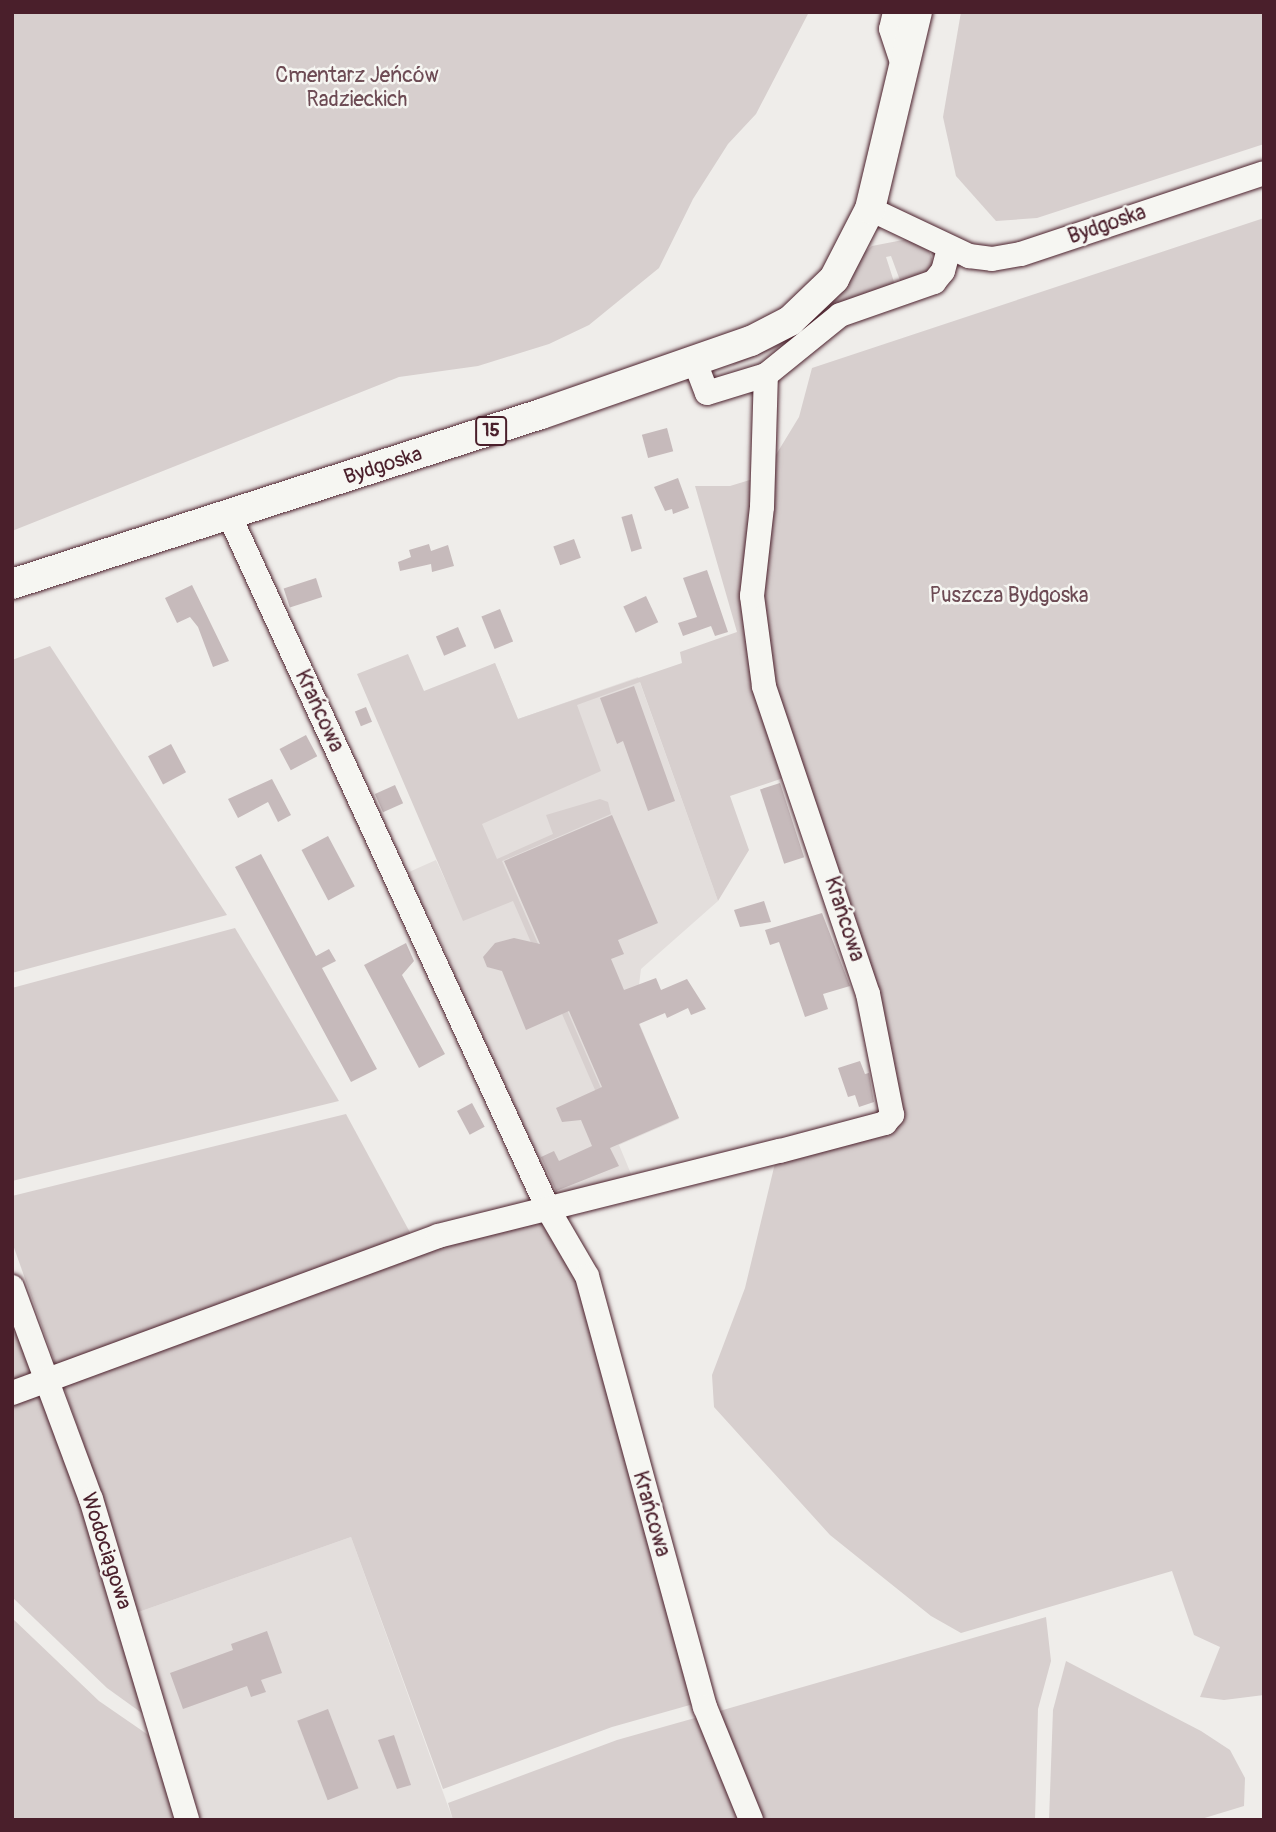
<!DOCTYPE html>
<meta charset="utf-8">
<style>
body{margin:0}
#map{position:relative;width:1276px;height:1832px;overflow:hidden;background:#efedea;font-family:Pangolin,sans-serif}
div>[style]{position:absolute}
.built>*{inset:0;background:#e3dedc}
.green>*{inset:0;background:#d7cfce}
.building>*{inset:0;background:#c6babb;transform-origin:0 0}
.roads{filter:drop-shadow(0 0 2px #4a1f2b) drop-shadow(0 0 2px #4a1f2b)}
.minor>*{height:24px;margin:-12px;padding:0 12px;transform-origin:12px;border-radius:12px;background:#f6f6f2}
.major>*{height:30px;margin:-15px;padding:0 15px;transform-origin:15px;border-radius:15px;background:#f6f6f2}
span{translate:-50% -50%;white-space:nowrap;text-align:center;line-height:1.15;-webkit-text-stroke:5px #f6f6f2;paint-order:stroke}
.shield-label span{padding:2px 5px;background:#f6f6f2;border:2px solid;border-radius:5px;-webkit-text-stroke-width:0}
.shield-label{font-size:19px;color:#4a1f2b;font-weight:700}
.park-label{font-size:21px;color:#6d4b54}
.street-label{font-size:21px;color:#4a1f2b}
.frame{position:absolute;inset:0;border:14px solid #4a1f2b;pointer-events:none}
</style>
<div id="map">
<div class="built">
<div style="clip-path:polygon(495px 663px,518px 719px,638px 677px,718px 901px,641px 969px,639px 985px,626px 991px,679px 1119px,619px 1145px,634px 1181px,552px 1198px,447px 977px,451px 964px,428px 913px,412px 900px,400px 876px,436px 860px,464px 921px,425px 695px)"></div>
<div style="clip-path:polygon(351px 1537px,453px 1820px,201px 1820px,133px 1614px)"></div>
</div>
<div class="green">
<div style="clip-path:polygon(12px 12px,809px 12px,756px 114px,728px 144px,693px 199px,659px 268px,589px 325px,549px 344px,478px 366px,399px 377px,12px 531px)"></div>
<div style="clip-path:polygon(961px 12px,1264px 12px,1264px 144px,1037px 218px,996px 221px,956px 176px,943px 117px)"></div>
<div style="clip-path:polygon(1264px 218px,1264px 1695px,1224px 1700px,1200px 1697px,1220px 1647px,1194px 1635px,1172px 1571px,961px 1633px,931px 1616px,830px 1535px,714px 1407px,712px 1375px,745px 1288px,776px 1159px,892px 1114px,795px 774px,730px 796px,749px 850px,718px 901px,640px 682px,577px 705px,601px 771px,482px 824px,497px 859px,553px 834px,546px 815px,600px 799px,608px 802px,611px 814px,502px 861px,624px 1141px,618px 1143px,513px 901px,463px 921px,357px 674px,408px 654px,424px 691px,495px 663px,518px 719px,682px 663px,680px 652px,737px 632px,695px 486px,730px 486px,763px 476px,799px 417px,812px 368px)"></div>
<div style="clip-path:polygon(908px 239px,929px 251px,934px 264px,931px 271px,901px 283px,891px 256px,886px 257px,895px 285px,832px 305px,778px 347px,732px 366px,872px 246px)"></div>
<div style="clip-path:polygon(50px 646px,227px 915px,12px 973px,12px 660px)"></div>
<div style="clip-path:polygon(235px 928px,339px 1101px,12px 1181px,12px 988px)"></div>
<div style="clip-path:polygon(346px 1114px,413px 1238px,56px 1366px,12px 1242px,12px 1196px)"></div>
<div style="clip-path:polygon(552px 1220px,580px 1279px,697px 1703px,612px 1727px,443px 1789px,351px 1537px,133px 1614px,96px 1479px,61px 1379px,440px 1243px)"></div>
<div style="clip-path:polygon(12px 1285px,43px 1371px,12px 1382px)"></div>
<div style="clip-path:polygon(48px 1385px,150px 1719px,107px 1688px,12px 1597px,12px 1398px)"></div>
<div style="clip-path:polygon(1046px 1617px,1051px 1661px,1038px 1709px,1035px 1820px,758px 1820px,716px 1712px)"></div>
<div style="clip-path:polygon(12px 1618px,99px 1701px,157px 1741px,179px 1820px,12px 1820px)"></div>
<div style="clip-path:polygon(1066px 1661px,1201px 1731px,1230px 1750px,1245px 1778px,1244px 1806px,1198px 1820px,1049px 1820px,1053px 1710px)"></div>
<div style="clip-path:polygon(702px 1716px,740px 1820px,453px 1820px,448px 1803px,617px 1740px)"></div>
</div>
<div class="building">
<div style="left:667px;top:428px;width:24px;height:26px;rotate:75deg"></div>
<div style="clip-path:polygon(678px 478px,689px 508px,673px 514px,672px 509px,665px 511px,654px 487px)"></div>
<div style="left:632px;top:514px;width:36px;height:11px;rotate:74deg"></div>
<div style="left:574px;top:539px;width:20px;height:22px;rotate:70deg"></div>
<div style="clip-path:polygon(429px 544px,431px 551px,448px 545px,454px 566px,432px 572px,431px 564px,400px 571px,398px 562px,411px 557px,409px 550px)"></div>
<div style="clip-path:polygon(707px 570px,728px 632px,715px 636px,711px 626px,683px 636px,678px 623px,697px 617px,683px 578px)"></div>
<div style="left:316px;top:578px;width:20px;height:34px;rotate:72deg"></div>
<div style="clip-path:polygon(192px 585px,229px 661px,213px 667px,198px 627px,190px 617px,177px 623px,165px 598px)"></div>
<div style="left:646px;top:596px;width:29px;height:25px;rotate:65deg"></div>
<div style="left:500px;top:609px;width:35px;height:20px;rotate:68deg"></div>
<div style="left:458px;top:627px;width:21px;height:24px;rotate:67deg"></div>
<div style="clip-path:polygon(634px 686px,675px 801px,648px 811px,623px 741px,617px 744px,600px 698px)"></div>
<div style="left:366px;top:707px;width:16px;height:12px;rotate:68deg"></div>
<div style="left:306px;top:735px;width:24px;height:30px;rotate:62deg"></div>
<div style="left:171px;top:744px;width:32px;height:26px;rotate:62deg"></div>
<div style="clip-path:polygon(272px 779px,291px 815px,278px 822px,268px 802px,238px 818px,228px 799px)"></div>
<div style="left:780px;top:783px;width:78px;height:21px;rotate:72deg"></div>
<div style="left:395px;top:785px;width:20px;height:22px;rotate:66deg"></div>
<div style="clip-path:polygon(612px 815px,658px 923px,618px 940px,624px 954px,611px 959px,624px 990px,656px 978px,661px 990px,687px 979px,706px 1009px,691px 1015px,688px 1008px,667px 1018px,665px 1013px,639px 1024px,679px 1118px,610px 1148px,619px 1166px,556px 1191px,541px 1157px,554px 1151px,559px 1161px,592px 1146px,581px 1120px,562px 1122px,556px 1108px,602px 1087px,569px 1011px,526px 1030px,502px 971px,487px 967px,483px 957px,495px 943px,514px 938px,540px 944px,504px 861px)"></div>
<div style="left:328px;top:836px;width:57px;height:30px;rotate:62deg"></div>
<div style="clip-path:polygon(261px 854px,316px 956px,329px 949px,336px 961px,322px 968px,377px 1069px,351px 1082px,235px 867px)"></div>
<div style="clip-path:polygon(764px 901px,771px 922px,740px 927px,734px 910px)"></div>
<div style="clip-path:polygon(822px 913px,850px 986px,823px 994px,828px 1009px,805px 1017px,779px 942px,770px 945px,765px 930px)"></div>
<div style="clip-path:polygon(406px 943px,414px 961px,402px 975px,445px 1054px,419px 1068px,364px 965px)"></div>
<div style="clip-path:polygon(860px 1061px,865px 1074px,869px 1073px,874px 1102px,859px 1107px,855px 1095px,848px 1097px,838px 1068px)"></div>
<div style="left:472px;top:1103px;width:27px;height:17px;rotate:62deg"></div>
<div style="clip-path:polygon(267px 1631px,282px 1673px,261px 1680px,266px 1692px,251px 1697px,247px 1686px,183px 1709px,170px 1673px,233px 1650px,231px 1644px)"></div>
<div style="left:328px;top:1709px;width:85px;height:33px;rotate:69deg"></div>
<div style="clip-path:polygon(394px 1735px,411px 1785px,397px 1789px,378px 1740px)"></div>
</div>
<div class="roads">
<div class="minor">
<div style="left:895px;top:12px;width:17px;rotate:103deg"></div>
<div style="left:891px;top:29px;width:41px;rotate:71.6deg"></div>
<div style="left:870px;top:209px;width:110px;rotate:25.4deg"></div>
<div style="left:969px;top:256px;width:23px;rotate:7deg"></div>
<div style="left:992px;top:259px;width:29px;rotate:-10deg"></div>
<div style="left:1021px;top:254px;width:256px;rotate:-18.4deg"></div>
<div style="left:695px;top:362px;width:33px;rotate:69deg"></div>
<div style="left:707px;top:393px;width:62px;rotate:-17deg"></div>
<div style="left:766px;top:375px;width:95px;rotate:-39deg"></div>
<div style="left:840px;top:315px;width:100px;rotate:-19.3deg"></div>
<div style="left:934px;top:282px;width:14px;rotate:-51deg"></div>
<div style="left:943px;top:271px;width:24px;rotate:-75deg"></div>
<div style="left:230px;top:517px;width:764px;rotate:65.31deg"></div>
<div style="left:549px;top:1211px;width:75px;rotate:59.7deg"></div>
<div style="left:587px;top:1276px;width:447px;rotate:74.7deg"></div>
<div style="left:705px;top:1707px;width:122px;rotate:67.8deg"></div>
<div style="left:12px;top:1287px;width:226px;rotate:69.6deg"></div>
<div style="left:91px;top:1499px;width:335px;rotate:73.3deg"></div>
<div style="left:12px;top:1393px;width:454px;rotate:-20.2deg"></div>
<div style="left:438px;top:1236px;width:352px;rotate:-14deg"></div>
<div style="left:780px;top:1151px;width:109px;rotate:-14.9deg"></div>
<div style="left:885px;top:1123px;width:11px;rotate:-49deg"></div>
<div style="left:892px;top:1115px;width:123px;rotate:-101.2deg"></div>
<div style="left:868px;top:994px;width:325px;rotate:-108.7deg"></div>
<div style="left:764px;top:686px;width:91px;rotate:-97.6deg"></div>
<div style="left:752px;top:596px;width:90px;rotate:-83.6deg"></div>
<div style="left:762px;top:507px;width:132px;rotate:-88.3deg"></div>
</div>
<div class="major">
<div style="left:12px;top:584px;width:556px;rotate:-17.82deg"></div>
<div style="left:541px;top:414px;width:222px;rotate:-19.2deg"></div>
<div style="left:751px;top:341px;width:44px;rotate:-27.1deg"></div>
<div style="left:790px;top:321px;width:61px;rotate:-43.7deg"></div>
<div style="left:834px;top:279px;width:79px;rotate:-62.8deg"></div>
<div style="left:870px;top:209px;width:203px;rotate:-76.6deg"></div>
</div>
</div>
<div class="shield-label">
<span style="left:491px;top:431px">15</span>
</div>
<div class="park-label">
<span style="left:357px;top:88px">Cmentarz Jeńców<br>Radzieckich</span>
<span style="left:1009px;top:596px">Puszcza Bydgoska</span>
</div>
<div class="street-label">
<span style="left:1107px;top:225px;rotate:-19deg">Bydgoska</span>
<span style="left:383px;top:466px;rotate:-18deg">Bydgoska</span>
<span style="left:319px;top:711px;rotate:65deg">Krańcowa</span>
<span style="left:844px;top:919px;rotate:72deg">Krańcowa</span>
<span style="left:651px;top:1514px;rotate:74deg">Krańcowa</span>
<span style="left:106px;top:1551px;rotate:72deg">Wodociągowa</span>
</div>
<div class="frame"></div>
</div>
